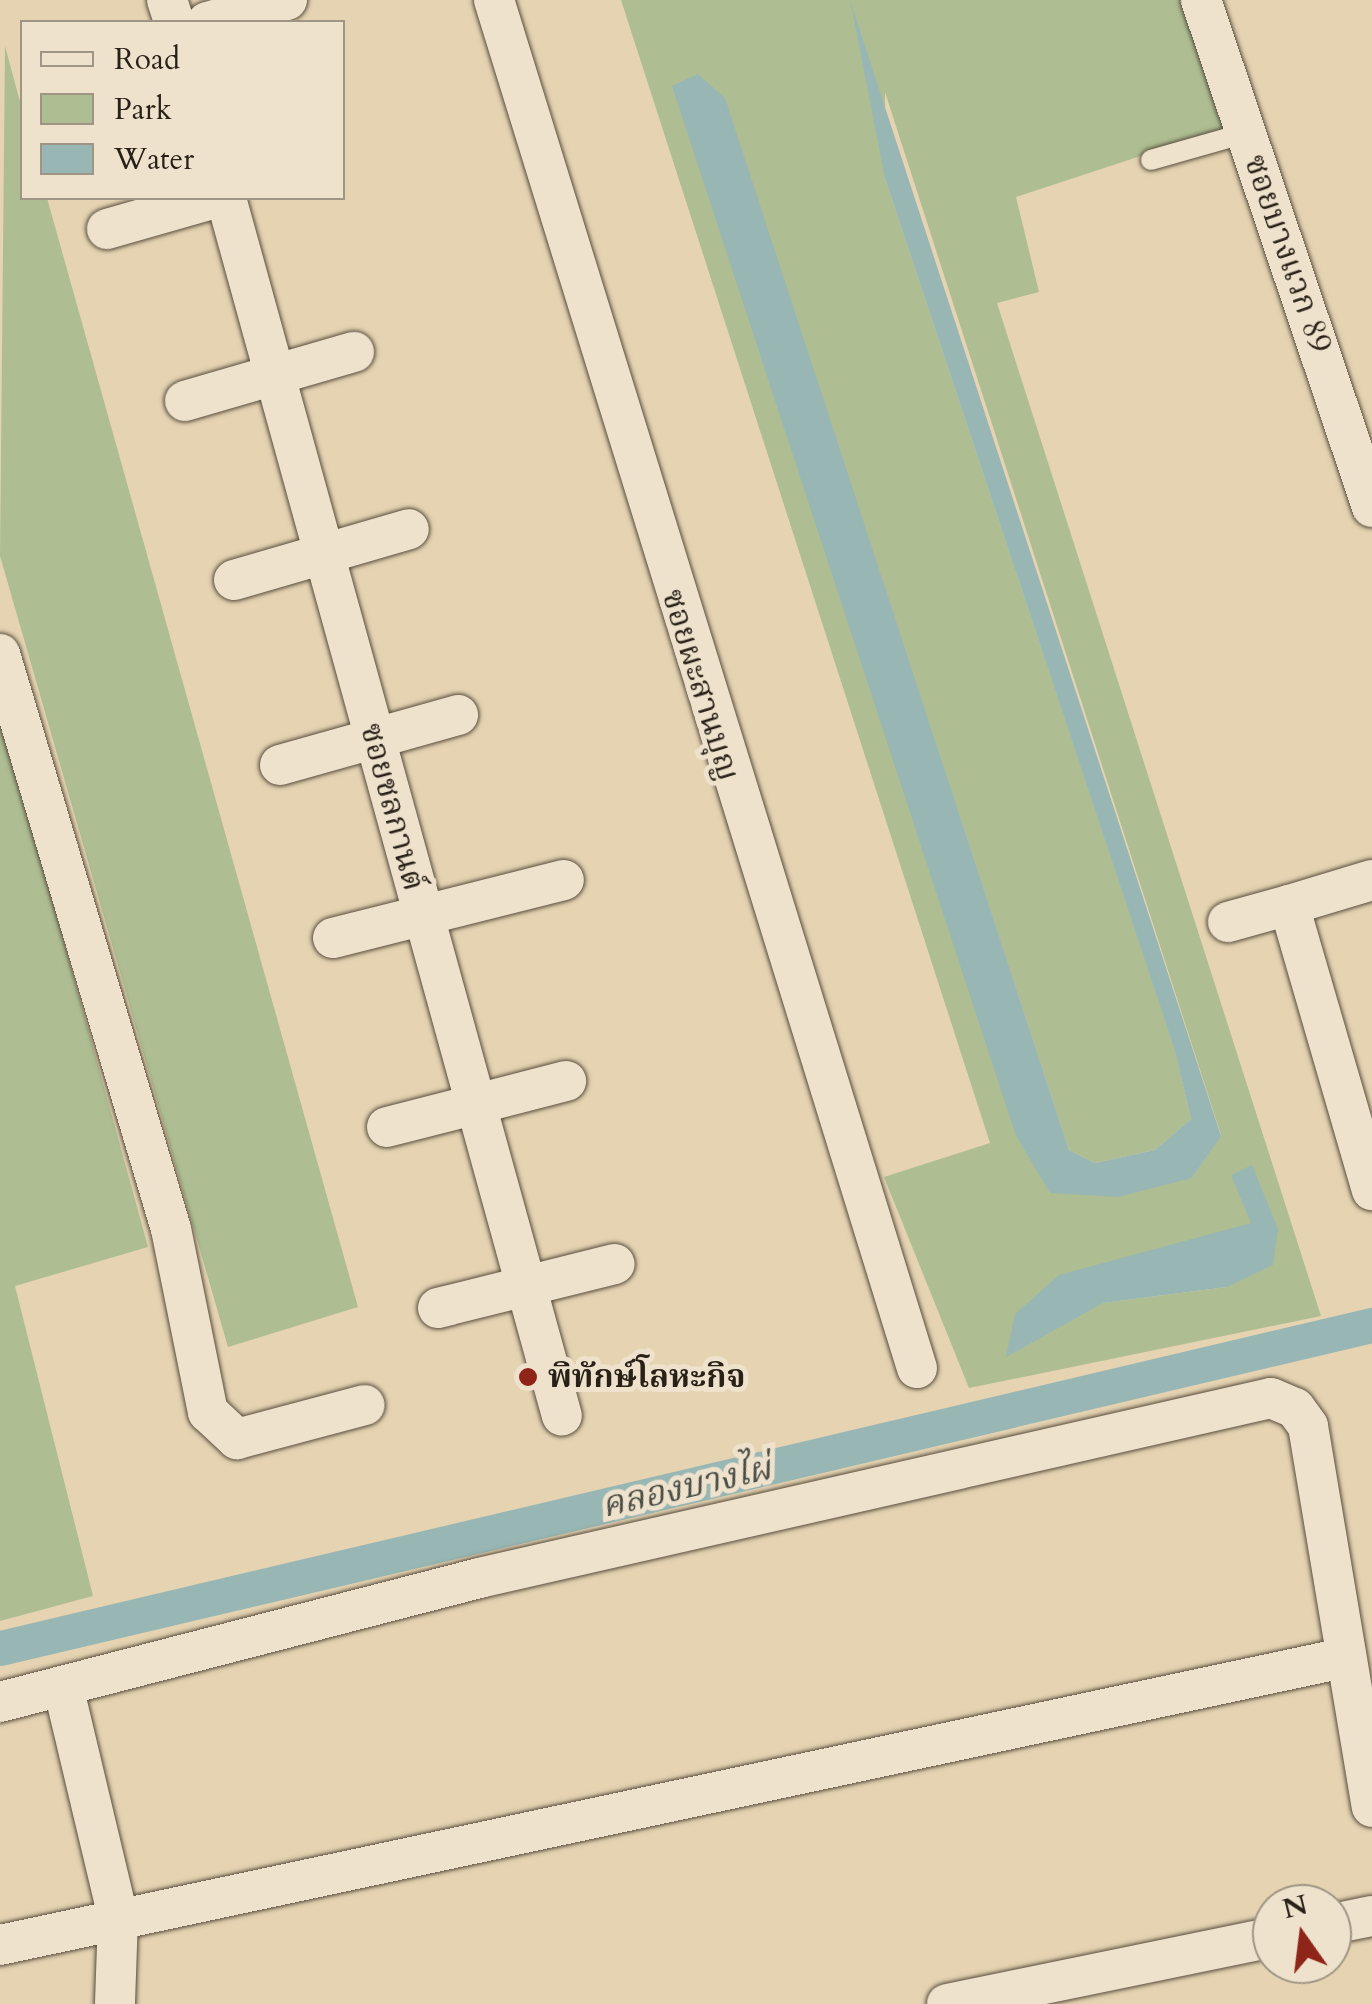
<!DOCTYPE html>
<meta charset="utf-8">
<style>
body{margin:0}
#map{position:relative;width:1372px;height:2004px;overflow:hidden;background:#e5d3b2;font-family:Cardo,"Noto Serif Thai",serif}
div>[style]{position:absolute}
.green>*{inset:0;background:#aebe92}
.water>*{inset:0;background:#98b6b3}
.canal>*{height:35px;margin:-17.5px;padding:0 17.5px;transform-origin:17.5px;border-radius:17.5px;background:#98b6b3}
.roads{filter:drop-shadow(0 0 2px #584e3e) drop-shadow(0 0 2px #584e3e)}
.lane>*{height:20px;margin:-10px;padding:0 10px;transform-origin:10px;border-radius:10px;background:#eee2cd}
.street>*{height:40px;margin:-20px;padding:0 20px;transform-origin:20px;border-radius:20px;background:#eee2cd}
.dots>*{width:28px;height:28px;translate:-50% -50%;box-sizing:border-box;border:5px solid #eee2cd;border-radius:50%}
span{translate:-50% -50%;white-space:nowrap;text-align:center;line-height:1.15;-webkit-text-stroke:10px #eee2cd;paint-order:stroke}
.street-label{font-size:32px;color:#292117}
.poi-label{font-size:32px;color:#292117;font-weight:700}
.left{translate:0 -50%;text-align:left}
.water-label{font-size:35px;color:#4a4e46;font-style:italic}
.legend{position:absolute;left:20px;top:20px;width:325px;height:180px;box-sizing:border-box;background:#eee2cd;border:2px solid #9f9584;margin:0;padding:12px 18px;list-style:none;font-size:30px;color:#292117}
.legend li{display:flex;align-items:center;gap:20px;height:50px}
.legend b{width:50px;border:2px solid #9f9584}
.north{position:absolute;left:1252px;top:1884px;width:100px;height:100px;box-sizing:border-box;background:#eee2cd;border:2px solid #9f9584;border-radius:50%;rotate:346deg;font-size:28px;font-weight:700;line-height:40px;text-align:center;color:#292117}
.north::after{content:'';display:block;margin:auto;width:35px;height:45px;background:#8f2418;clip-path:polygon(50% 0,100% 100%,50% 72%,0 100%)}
</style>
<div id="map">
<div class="green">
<div style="clip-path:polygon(evenodd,621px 0,1181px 0,1226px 128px,1016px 197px,1039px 292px,997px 303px,1321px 1316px,969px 1388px,884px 1177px,990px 1143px,621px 0,885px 92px,1221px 1135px,1192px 1178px,1050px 1193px,724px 98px,1069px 1150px,1095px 1163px,1155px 1150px,1191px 1119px,1175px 1050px,885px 178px,885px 92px,621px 0,1252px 1223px,1227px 1287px,1103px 1303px,1193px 1241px,1252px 1223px)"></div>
<div style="clip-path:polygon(5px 46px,22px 109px,22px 198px,47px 198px,358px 1307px,228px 1347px,0 556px)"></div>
<div style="clip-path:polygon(0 709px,148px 1247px,15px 1286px,93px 1596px,0 1621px)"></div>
</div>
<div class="water">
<div style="clip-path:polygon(850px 0,1221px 1136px,1192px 1178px,1118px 1197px,1050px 1193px,1016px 1136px,672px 86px,698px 74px,725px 98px,1069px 1150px,1095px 1163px,1155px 1150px,1191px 1119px,1175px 1051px,885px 178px)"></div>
<div style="clip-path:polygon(1252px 1165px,1278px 1229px,1273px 1265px,1227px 1287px,1103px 1303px,1006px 1357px,1015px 1314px,1059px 1275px,1251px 1223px,1231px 1175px)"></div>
</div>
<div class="canal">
<div style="left:0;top:1648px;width:1410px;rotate:-13.25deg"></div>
</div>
<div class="roads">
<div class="lane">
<div style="left:1151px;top:160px;width:99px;rotate:-15.9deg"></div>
</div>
<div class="street">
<div style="left:167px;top:0;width:23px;rotate:72deg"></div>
<div style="left:494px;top:0;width:1432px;rotate:72.82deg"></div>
<div style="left:1201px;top:0;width:535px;rotate:71.36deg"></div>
<div style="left:207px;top:22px;width:83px;rotate:-15.4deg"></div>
<div style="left:226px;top:198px;width:1263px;rotate:74.58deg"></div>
<div style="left:107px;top:229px;width:113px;rotate:-15.9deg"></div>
<div style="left:185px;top:401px;width:176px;rotate:-16.2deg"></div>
<div style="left:234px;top:580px;width:182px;rotate:-16.2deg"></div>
<div style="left:0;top:654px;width:600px;rotate:73.44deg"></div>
<div style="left:171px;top:1229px;width:187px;rotate:78.6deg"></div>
<div style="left:208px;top:1412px;width:40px;rotate:43deg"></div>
<div style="left:237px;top:1439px;width:132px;rotate:-14.9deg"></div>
<div style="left:280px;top:765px;width:185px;rotate:-15.7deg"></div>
<div style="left:1372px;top:880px;width:87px;rotate:163.2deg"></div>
<div style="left:1289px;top:905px;width:297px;rotate:73.8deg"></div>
<div style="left:1228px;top:922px;width:63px;rotate:-15.6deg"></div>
<div style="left:333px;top:938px;width:238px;rotate:-14.1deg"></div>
<div style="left:387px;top:1127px;width:185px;rotate:-14.4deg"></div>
<div style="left:438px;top:1308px;width:182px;rotate:-14deg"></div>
<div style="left:63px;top:1686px;width:237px;rotate:76.6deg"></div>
<div style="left:118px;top:1917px;width:87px;rotate:92deg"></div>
<div style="left:0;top:1702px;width:495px;rotate:-14.5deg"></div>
<div style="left:479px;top:1578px;width:812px;rotate:-12.8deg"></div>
<div style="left:1271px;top:1398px;width:26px;rotate:23deg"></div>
<div style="left:1295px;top:1408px;width:22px;rotate:54deg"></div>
<div style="left:1308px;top:1426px;width:386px;rotate:80.5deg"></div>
<div style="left:1332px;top:1924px;width:41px;rotate:-11.3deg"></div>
<div style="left:0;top:1945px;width:1373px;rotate:-12.06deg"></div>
<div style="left:947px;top:2004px;width:332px;rotate:-11.6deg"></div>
</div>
</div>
<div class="dots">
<div style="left:528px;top:1377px;background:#8f2418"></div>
</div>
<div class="street-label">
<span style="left:1287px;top:254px;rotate:71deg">ซอยบางแวก 89</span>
<span style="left:700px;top:685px;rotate:73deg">ซอยผะสานบุญ</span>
<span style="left:392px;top:807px;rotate:75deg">ซอยชลกานต์</span>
</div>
<div class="poi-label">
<span class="left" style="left:548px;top:1377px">พิทักษ์โลหะกิจ</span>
</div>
<div class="water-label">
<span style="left:686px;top:1487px;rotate:-13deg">คลองบางไผ่</span>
</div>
<ul class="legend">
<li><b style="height:12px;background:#eee2cd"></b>Road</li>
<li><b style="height:28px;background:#aebe92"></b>Park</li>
<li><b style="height:28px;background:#98b6b3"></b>Water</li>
</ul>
<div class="north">N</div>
</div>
